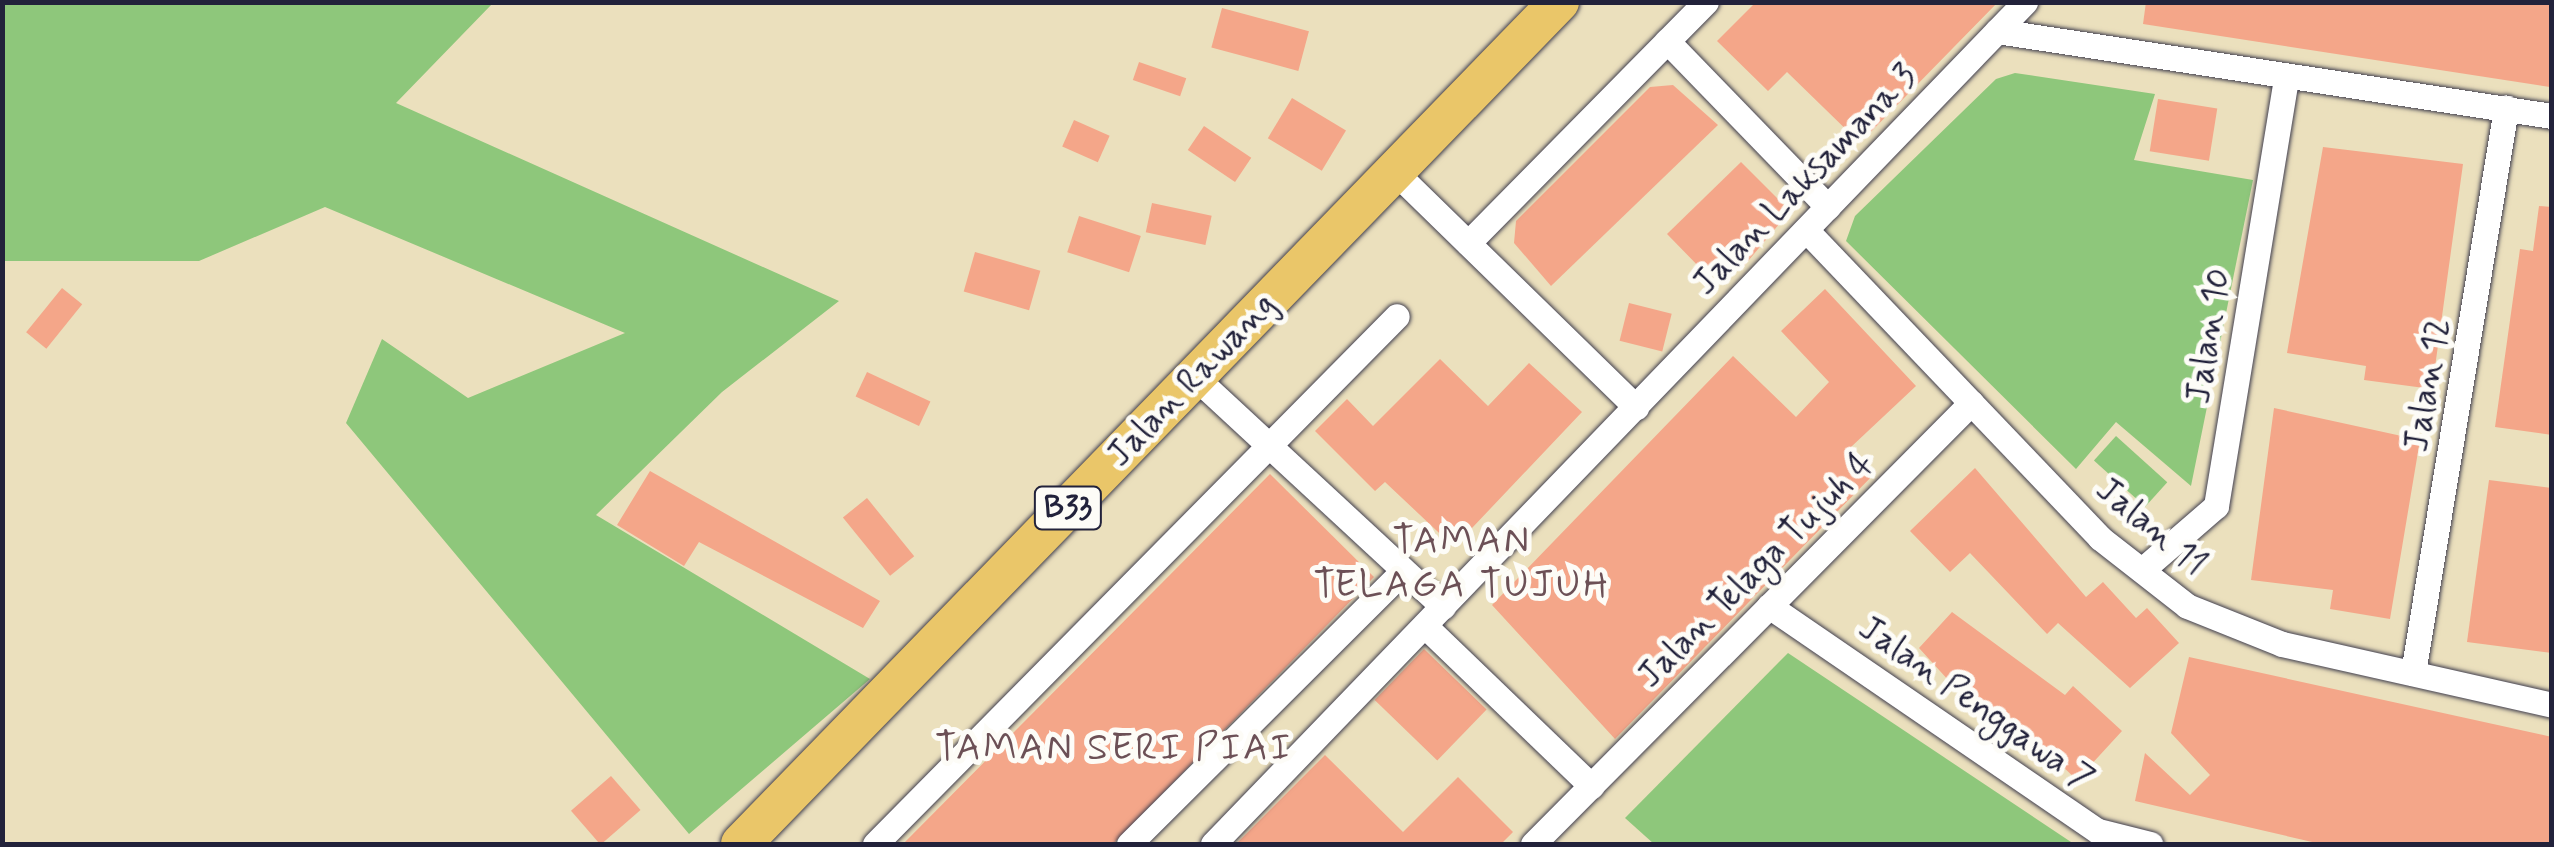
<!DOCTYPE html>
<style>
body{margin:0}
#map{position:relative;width:2554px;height:847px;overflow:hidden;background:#ebe0bd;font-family:Mynerve,sans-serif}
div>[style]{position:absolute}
.green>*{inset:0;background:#8ec77b;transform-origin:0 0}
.building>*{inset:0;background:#f4a689;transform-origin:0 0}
.roads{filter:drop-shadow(0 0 2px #403e4e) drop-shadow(0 0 2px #403e4e)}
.street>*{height:25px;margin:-12.5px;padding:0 12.5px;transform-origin:12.5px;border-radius:12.5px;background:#fff}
.primary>*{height:40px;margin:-20px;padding:0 20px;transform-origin:20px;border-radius:20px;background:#eac669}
span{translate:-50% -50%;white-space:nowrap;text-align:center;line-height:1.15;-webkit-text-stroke:10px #fdfcf7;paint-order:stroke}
.shield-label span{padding:2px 8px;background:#fdfcf7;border:2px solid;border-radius:8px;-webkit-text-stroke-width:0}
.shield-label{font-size:32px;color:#22223b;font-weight:700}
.street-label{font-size:35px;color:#22223b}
.neighbourhood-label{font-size:38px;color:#6c5056;letter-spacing:2.5px}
.frame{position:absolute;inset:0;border:5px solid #22223b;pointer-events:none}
</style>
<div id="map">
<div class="green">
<div style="clip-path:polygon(3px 2px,493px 3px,396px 103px,839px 301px,722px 392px,596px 515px,870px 679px,689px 834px,346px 423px,382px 339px,468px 398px,625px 333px,325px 207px,199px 261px,3px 261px)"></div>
<div style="clip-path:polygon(2015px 73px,2155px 94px,2134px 160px,2253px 180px,2191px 486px,2116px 422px,2076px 469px,1846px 241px,1855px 216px,1996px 79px)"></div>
<div style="left:2116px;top:436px;width:69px;height:33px;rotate:42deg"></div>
<div style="clip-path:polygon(1788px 653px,2074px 844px,1654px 844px,1625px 818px)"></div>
</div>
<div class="building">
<div style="clip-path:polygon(1756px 2px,1998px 2px,1860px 143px,1787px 72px,1768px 91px,1717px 41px)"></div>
<div style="clip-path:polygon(2146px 2px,2552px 2px,2550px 87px,2143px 24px)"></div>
<div style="left:1222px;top:8px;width:90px;height:41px;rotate:15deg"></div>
<div style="left:1139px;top:62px;width:50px;height:19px;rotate:19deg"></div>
<div style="clip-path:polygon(1673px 85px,1718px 125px,1551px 286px,1514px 243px,1516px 221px,1650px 87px)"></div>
<div style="left:1292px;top:98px;width:63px;height:47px;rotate:31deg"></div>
<div style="left:2158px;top:99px;width:60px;height:53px;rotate:9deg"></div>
<div style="left:1074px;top:120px;width:39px;height:29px;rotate:24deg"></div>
<div style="left:1204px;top:126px;width:57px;height:29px;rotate:34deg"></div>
<div style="clip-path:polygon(2323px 147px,2463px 164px,2432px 389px,2364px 380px,2366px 366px,2287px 353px)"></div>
<div style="clip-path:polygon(1741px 162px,1790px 211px,1743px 267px,1706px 274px,1667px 234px)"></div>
<div style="left:1152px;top:203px;width:61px;height:30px;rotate:12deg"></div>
<div style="clip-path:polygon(2539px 206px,2552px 207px,2552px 435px,2495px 427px,2520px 249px,2533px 251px)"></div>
<div style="left:1079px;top:216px;width:65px;height:38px;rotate:18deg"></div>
<div style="left:975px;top:252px;width:68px;height:41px;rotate:16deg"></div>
<div style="left:62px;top:288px;width:26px;height:57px;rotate:39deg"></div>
<div style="clip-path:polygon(1825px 289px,1916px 386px,1851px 447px,1876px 472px,1615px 739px,1492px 605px,1733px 356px,1796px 417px,1829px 382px,1781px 331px)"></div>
<div style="left:1629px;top:303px;width:44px;height:39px;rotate:14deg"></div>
<div style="clip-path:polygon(1440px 359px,1488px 406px,1529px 363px,1582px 412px,1454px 547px,1385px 482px,1375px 491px,1315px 431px,1347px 399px,1373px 426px)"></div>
<div style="left:867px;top:372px;width:70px;height:27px;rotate:25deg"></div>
<div style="clip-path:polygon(2274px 408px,2420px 440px,2390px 619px,2330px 609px,2333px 590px,2251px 580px)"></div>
<div style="clip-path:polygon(1975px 468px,2086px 597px,2103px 582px,2136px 618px,2147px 608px,2179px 643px,2130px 688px,2058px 623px,2047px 634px,1970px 553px,1950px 572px,1910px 531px)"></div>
<div style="clip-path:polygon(650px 471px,880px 601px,863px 628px,699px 542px,684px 566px,617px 525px)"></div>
<div style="clip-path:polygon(1270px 474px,1374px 577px,1113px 844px,903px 844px)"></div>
<div style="clip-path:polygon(2489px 480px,2552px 488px,2552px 653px,2467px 642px)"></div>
<div style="left:867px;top:498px;width:75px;height:31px;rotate:51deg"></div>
<div style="clip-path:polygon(1952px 612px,2065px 695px,2073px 686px,2122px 731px,2077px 780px,2028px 734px,2022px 741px,1988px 708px,1981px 716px,1919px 648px)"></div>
<div style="left:1424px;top:649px;width:87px;height:71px;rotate:44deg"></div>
<div style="clip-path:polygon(2189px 657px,2552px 737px,2552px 844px,2321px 844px,2135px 801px,2145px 753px,2190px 795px,2210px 775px,2171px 733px)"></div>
<div style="clip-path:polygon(1325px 755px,1403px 832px,1458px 777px,1513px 832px,1501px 844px,1236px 844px)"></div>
<div style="left:611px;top:776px;width:45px;height:53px;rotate:49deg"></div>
</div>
<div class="roads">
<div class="street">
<div style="left:1997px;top:31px;width:561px;rotate:8.71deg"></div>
<div style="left:1667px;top:41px;width:231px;rotate:45.9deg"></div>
<div style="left:1395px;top:172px;width:337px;rotate:44.3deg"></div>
<div style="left:1806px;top:230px;width:426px;rotate:46.3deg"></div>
<div style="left:2100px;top:538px;width:110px;rotate:38deg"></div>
<div style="left:2187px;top:606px;width:102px;rotate:21.8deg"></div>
<div style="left:2282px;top:644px;width:277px;rotate:12.7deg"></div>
<div style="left:1468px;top:243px;width:339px;rotate:-45.4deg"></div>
<div style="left:1195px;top:377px;width:338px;rotate:42.8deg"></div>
<div style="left:2142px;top:570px;width:98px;rotate:-40.9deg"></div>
<div style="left:2216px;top:506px;width:433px;rotate:-80.7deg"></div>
<div style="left:1769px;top:606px;width:399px;rotate:34.4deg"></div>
<div style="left:2098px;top:831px;width:54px;rotate:14deg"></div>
<div style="left:1425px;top:626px;width:231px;rotate:43.9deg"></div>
<div style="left:2413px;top:673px;width:573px;rotate:-80.65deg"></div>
<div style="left:875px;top:844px;width:742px;rotate:-45.33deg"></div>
<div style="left:1129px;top:844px;width:387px;rotate:-44.9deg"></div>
<div style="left:1213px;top:844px;width:1170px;rotate:-46.04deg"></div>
<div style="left:1533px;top:844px;width:622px;rotate:-45.2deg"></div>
</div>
<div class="primary">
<div style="left:741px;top:844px;width:1174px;rotate:-45.83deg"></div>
</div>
</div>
<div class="shield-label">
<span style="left:1068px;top:508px">B33</span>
</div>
<div class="street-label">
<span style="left:1805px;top:180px;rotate:-46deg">Jalan Laksamana 3</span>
<span style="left:2209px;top:336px;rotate:-81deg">Jalan 10</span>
<span style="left:1192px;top:380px;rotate:-46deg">Jalan Rawang</span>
<span style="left:2428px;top:385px;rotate:-80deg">Jalan 12</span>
<span style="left:2151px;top:527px;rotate:40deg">Jalan 11</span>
<span style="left:1756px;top:570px;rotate:-45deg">Jalan Telaga Tujuh 4</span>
<span style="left:1976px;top:704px;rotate:35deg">Jalan Penggawa 7</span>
</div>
<div class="neighbourhood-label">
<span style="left:1462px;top:564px">TAMAN<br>TELAGA TUJUH</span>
<span style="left:1114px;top:749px">TAMAN SERI PIAI</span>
</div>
<div class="frame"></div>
</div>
